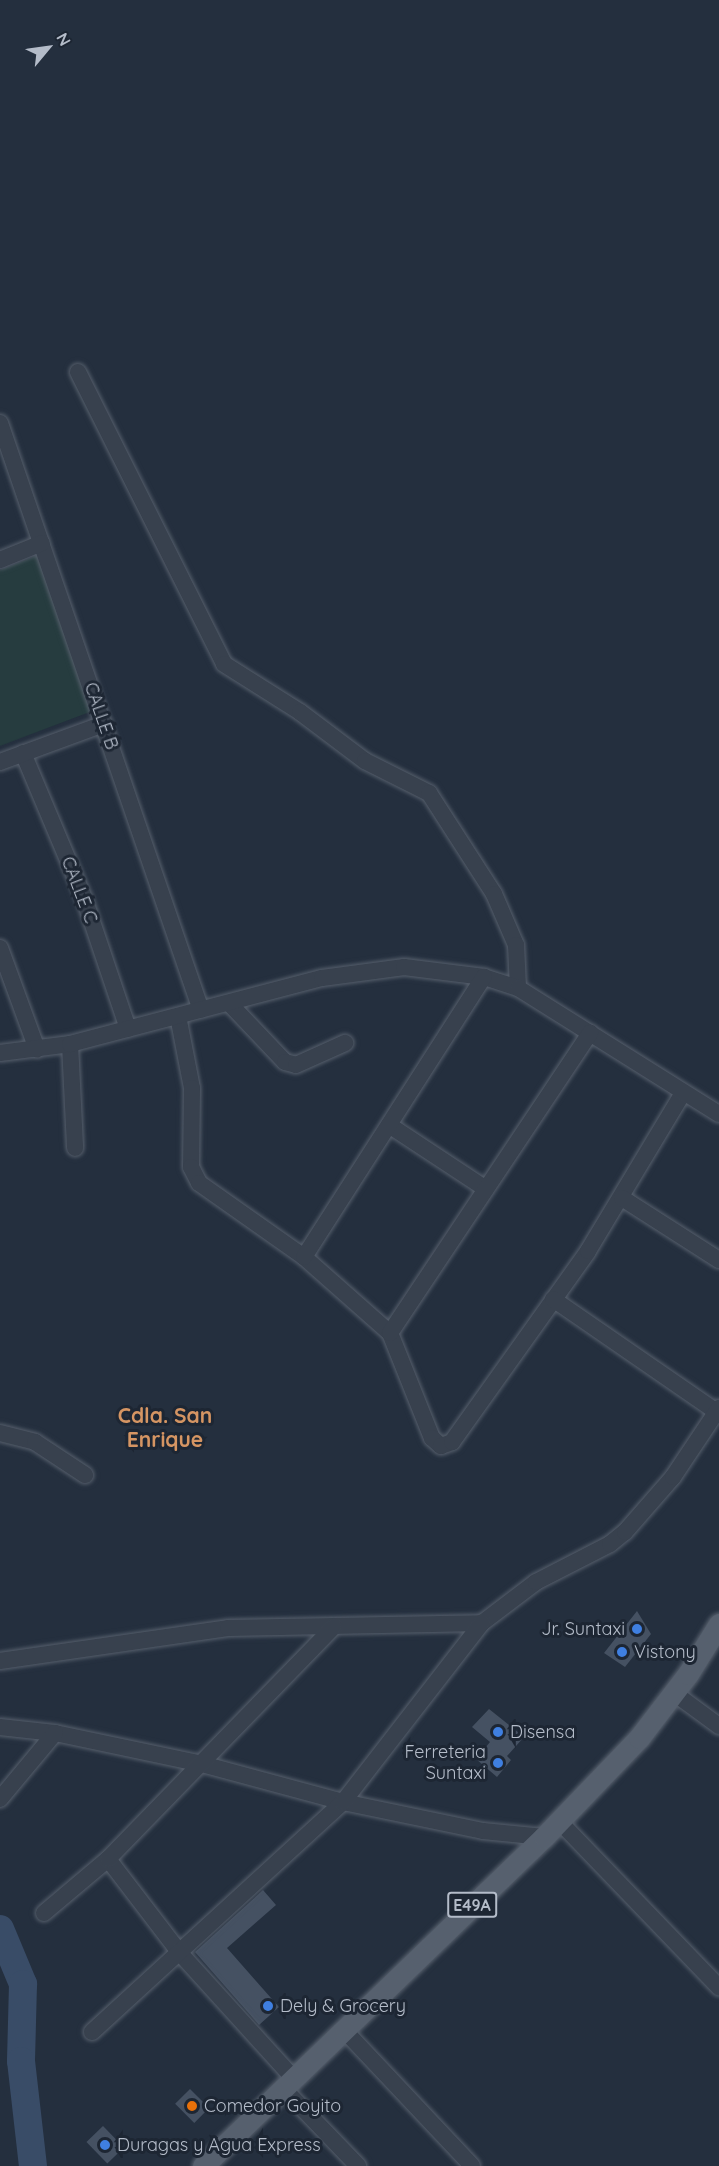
<!DOCTYPE html>
<style>
body{margin:0}
#map{position:relative;width:719px;height:2166px;overflow:hidden;background:#242f3e;font-family:Quicksand,sans-serif}
div>[style]{position:absolute}
.green>*{inset:0;background:#263c3f}
.river>*{height:28px;margin:-14px;padding:0 14px;transform-origin:14px;border-radius:14px;background:#394c67}
.building>*{inset:0;background:#455162;transform-origin:0 0}
.roads{filter:drop-shadow(0 0 2px #565f6c) drop-shadow(0 0 2px #565f6c)}
.minor>*{height:16px;margin:-8px;padding:0 8px;transform-origin:8px;border-radius:8px;background:#38414e}
.major>*{height:21px;margin:-10.5px;padding:0 10.5px;transform-origin:10.5px;border-radius:10.5px;background:#56606e}
.dots>*{width:16px;height:16px;translate:-50% -50%;box-sizing:border-box;border:3px solid #1d2633;border-radius:50%}
span{translate:-50% -50%;white-space:nowrap;text-align:center;line-height:1.15;-webkit-text-stroke:6px #1d2633;paint-order:stroke}
.shield-label span{padding:2px 4px;background:#1d2633;border:2px solid;border-radius:4px;-webkit-text-stroke-width:0}
.shield-label{font-size:16px;color:#b4bcc9;font-weight:700}
.street-label{font-size:18px;color:#b4bcc9}
.poi-label{font-size:18px;color:#b4bcc9}
.right{translate:-100% -50%;text-align:right}
.left{translate:0 -50%;text-align:left}
.quarter-label{font-size:21px;color:#d59563;font-weight:700}
.north{position:absolute;left:18px;top:18px;width:60px;height:60px;-webkit-text-stroke:4px #1d2633;paint-order:stroke;rotate:61deg;font-size:16px;font-weight:700;line-height:24px;text-align:center;color:#b4bcc9}
.north::after{content:'';display:block;margin:auto;width:21px;height:27px;background:#b4bcc9;clip-path:polygon(50% 0,100% 100%,50% 72%,0 100%)}
</style>
<div id="map">
<div class="green">
<div style="clip-path:polygon(41px 554px,95px 710px,0 746px,0 570px)"></div>
</div>
<div class="river">
<div style="left:0;top:1929px;width:60px;rotate:67.3deg"></div>
<div style="left:23px;top:1984px;width:77px;rotate:91.5deg"></div>
<div style="left:21px;top:2061px;width:106px;rotate:83.5deg"></div>
</div>
<div class="building">
<div style="clip-path:polygon(637px 1611px,651px 1634px,625px 1667px,604px 1653px)"></div>
<div style="clip-path:polygon(489px 1709px,524px 1737px,507px 1756px,511px 1760px,497px 1777px,476px 1759px,490px 1742px,472px 1727px)"></div>
<div style="clip-path:polygon(263px 1890px,276px 1905px,227px 1948px,279px 2007px,259px 2025px,195px 1952px)"></div>
<div style="left:190px;top:2089px;width:27px;height:21px;rotate:45deg"></div>
<div style="left:103px;top:2126px;width:30px;height:23px;rotate:46deg"></div>
</div>
<div class="roads">
<div class="minor">
<div style="left:78px;top:372px;width:326px;rotate:63.4deg"></div>
<div style="left:224px;top:664px;width:90px;rotate:32.3deg"></div>
<div style="left:300px;top:712px;width:81px;rotate:37deg"></div>
<div style="left:365px;top:761px;width:72px;rotate:26.6deg"></div>
<div style="left:429px;top:793px;width:120px;rotate:57.2deg"></div>
<div style="left:494px;top:894px;width:56px;rotate:66.7deg"></div>
<div style="left:516px;top:945px;width:43px;rotate:87.3deg"></div>
<div style="left:0;top:423px;width:620px;rotate:71.1deg"></div>
<div style="left:0;top:560px;width:45px;rotate:-22deg"></div>
<div style="left:23px;top:753px;width:157px;rotate:67.2deg"></div>
<div style="left:84px;top:898px;width:138px;rotate:71.4deg"></div>
<div style="left:0;top:762px;width:111px;rotate:-20.1deg"></div>
<div style="left:0;top:948px;width:108px;rotate:69.9deg"></div>
<div style="left:229px;top:1003px;width:81px;rotate:46.5deg"></div>
<div style="left:285px;top:1062px;width:11px;rotate:15deg"></div>
<div style="left:296px;top:1065px;width:54px;rotate:-24.2deg"></div>
<div style="left:178px;top:1016px;width:73px;rotate:79deg"></div>
<div style="left:192px;top:1088px;width:79px;rotate:90.7deg"></div>
<div style="left:191px;top:1167px;width:18px;rotate:63deg"></div>
<div style="left:199px;top:1183px;width:128px;rotate:35.2deg"></div>
<div style="left:304px;top:1257px;width:115px;rotate:41.5deg"></div>
<div style="left:390px;top:1333px;width:113px;rotate:68.2deg"></div>
<div style="left:432px;top:1438px;width:12px;rotate:42deg"></div>
<div style="left:441px;top:1446px;width:12px;rotate:-20deg"></div>
<div style="left:452px;top:1442px;width:234px;rotate:-54.5deg"></div>
<div style="left:588px;top:1251px;width:184px;rotate:-59deg"></div>
<div style="left:70px;top:1044px;width:104px;rotate:87.2deg"></div>
<div style="left:0;top:1053px;width:71px;rotate:-7.3deg"></div>
<div style="left:70px;top:1044px;width:260px;rotate:-14.7deg"></div>
<div style="left:322px;top:978px;width:83px;rotate:-7.6deg"></div>
<div style="left:404px;top:967px;width:81px;rotate:7.1deg"></div>
<div style="left:484px;top:977px;width:36px;rotate:18deg"></div>
<div style="left:518px;top:988px;width:237px;rotate:32.1deg"></div>
<div style="left:389px;top:1125px;width:116px;rotate:33.4deg"></div>
<div style="left:622px;top:1198px;width:115px;rotate:32.6deg"></div>
<div style="left:304px;top:1257px;width:333px;rotate:-57.3deg"></div>
<div style="left:553px;top:1299px;width:199px;rotate:34.6deg"></div>
<div style="left:390px;top:1333px;width:361px;rotate:-56.3deg"></div>
<div style="left:0;top:1433px;width:36px;rotate:14deg"></div>
<div style="left:35px;top:1442px;width:60px;rotate:33.4deg"></div>
<div style="left:0;top:1661px;width:230px;rotate:-8.2deg"></div>
<div style="left:228px;top:1628px;width:254px;rotate:-1.1deg"></div>
<div style="left:482px;top:1623px;width:68px;rotate:-37.2deg"></div>
<div style="left:536px;top:1582px;width:83px;rotate:-27.2deg"></div>
<div style="left:610px;top:1544px;width:19px;rotate:-39deg"></div>
<div style="left:625px;top:1532px;width:73px;rotate:-48.9deg"></div>
<div style="left:673px;top:1477px;width:83px;rotate:-56.3deg"></div>
<div style="left:674px;top:1693px;width:56px;rotate:36.3deg"></div>
<div style="left:0;top:1727px;width:55px;rotate:6.2deg"></div>
<div style="left:55px;top:1733px;width:150px;rotate:11.9deg"></div>
<div style="left:202px;top:1764px;width:146px;rotate:15.1deg"></div>
<div style="left:343px;top:1802px;width:143px;rotate:11.7deg"></div>
<div style="left:483px;top:1831px;width:61px;rotate:5.6deg"></div>
<div style="left:0;top:1799px;width:86px;rotate:-50.2deg"></div>
<div style="left:559px;top:1821px;width:231px;rotate:46.1deg"></div>
<div style="left:108px;top:1859px;width:117px;rotate:52.6deg"></div>
<div style="left:179px;top:1952px;width:171px;rotate:47.8deg"></div>
<div style="left:44px;top:1913px;width:84px;rotate:-40.2deg"></div>
<div style="left:108px;top:1859px;width:324px;rotate:-45.8deg"></div>
<div style="left:345px;top:2031px;width:185px;rotate:46.7deg"></div>
<div style="left:92px;top:2032px;width:340px;rotate:-42.5deg"></div>
<div style="left:343px;top:1802px;width:227px;rotate:-52.2deg"></div>
<div style="left:284px;top:2089px;width:107px;rotate:46.1deg"></div>
</div>
<div class="major">
<div style="left:203px;top:2166px;width:474px;rotate:-44deg"></div>
<div style="left:544px;top:1837px;width:137px;rotate:-46.2deg"></div>
<div style="left:639px;top:1738px;width:81px;rotate:-52.6deg"></div>
<div style="left:688px;top:1674px;width:59px;rotate:-58.2deg"></div>
</div>
</div>
<div class="dots">
<div style="left:637px;top:1629px;background:#3f7fe0"></div>
<div style="left:622px;top:1652px;background:#3f7fe0"></div>
<div style="left:498px;top:1732px;background:#3f7fe0"></div>
<div style="left:498px;top:1763px;background:#3f7fe0"></div>
<div style="left:268px;top:2006px;background:#3f7fe0"></div>
<div style="left:192px;top:2106px;background:#e8710a"></div>
<div style="left:105px;top:2145px;background:#3f7fe0"></div>
</div>
<div class="shield-label">
<span style="left:472px;top:1905px">E49A</span>
</div>
<div class="street-label">
<span style="left:101px;top:716px;rotate:71deg">CALLE B</span>
<span style="left:79px;top:890px;rotate:69deg">CALLE C</span>
</div>
<div class="poi-label">
<span class="right" style="left:625px;top:1629px">Jr. Suntaxi</span>
<span class="left" style="left:634px;top:1652px">Vistony</span>
<span class="left" style="left:510px;top:1732px">Disensa</span>
<span class="right" style="left:486px;top:1763px">Ferreteria<br>Suntaxi</span>
<span class="left" style="left:280px;top:2006px">Dely &amp; Grocery</span>
<span class="left" style="left:204px;top:2106px">Comedor Goyito</span>
<span class="left" style="left:117px;top:2145px">Duragas y Agua Express</span>
</div>
<div class="quarter-label">
<span style="left:165px;top:1427px">Cdla. San<br>Enrique</span>
</div>
<div class="north">N</div>
</div>
